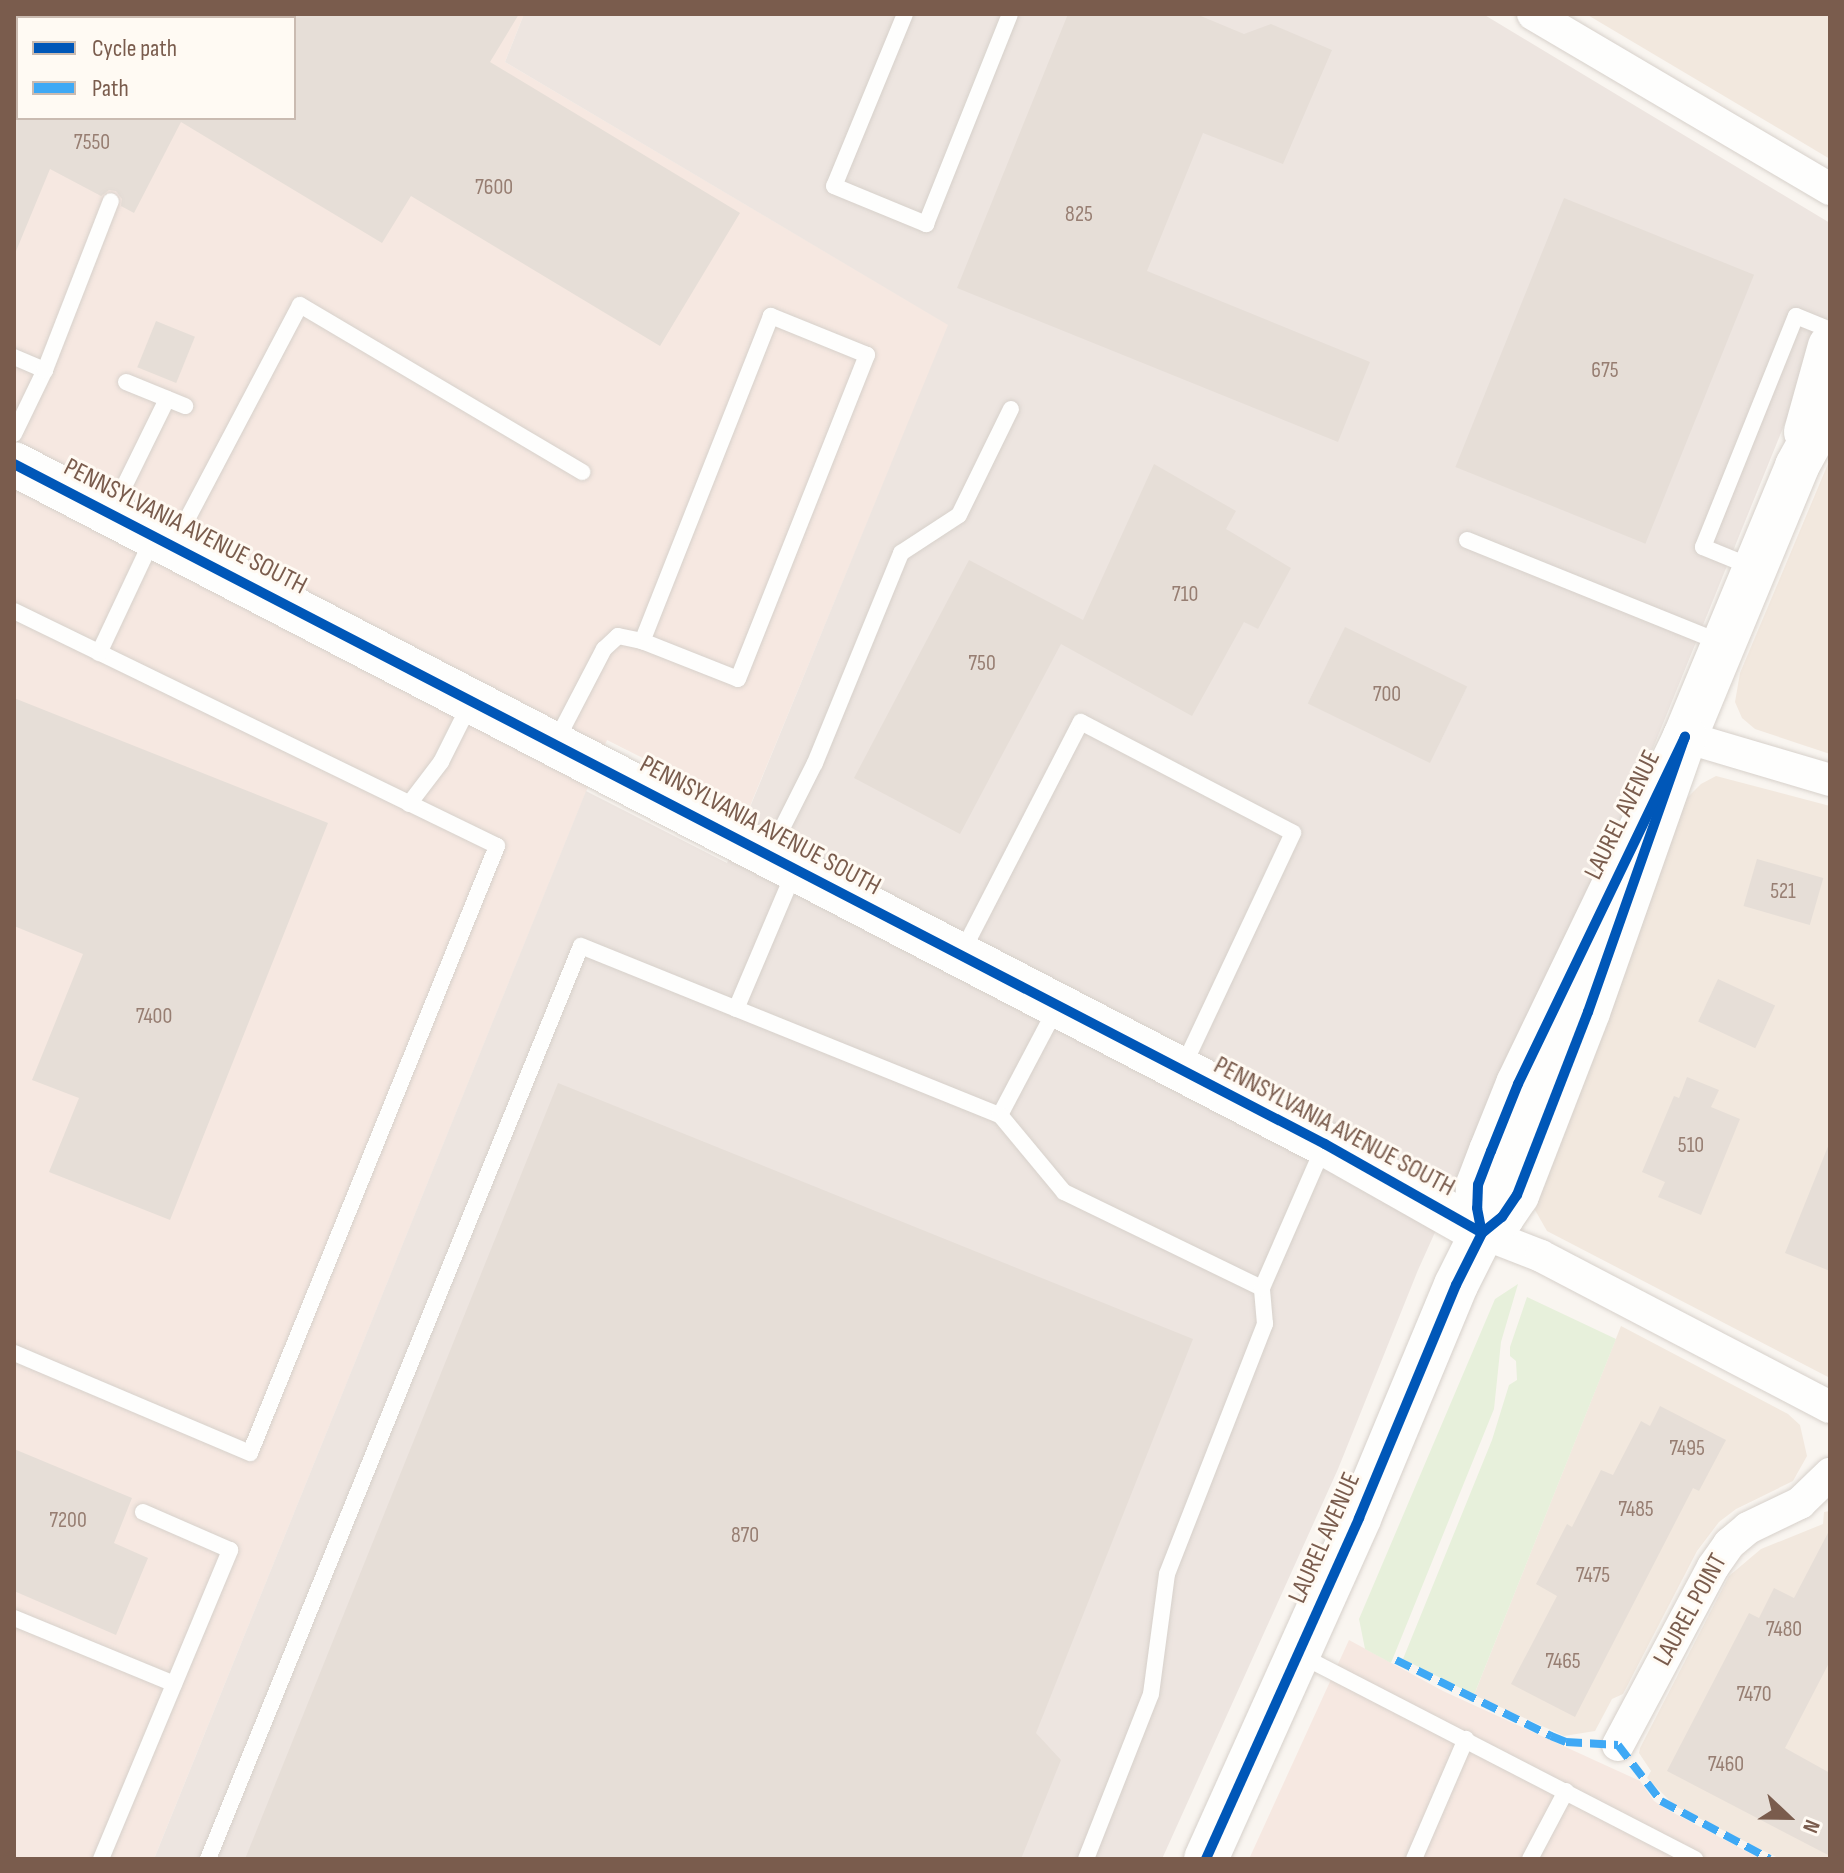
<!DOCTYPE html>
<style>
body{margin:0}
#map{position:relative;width:1844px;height:1873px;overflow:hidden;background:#f9f5f0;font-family:"Sofia Sans Condensed",sans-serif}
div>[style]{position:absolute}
.residential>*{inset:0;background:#f2e8de}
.commercial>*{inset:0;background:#f6e8e1}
.industrial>*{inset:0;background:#ede5e0}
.green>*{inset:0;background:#e7f0db}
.building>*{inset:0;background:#e6ded7;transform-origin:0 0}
.roads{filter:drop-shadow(0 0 2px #d7d1cb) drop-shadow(0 0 2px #d7d1cb)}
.lane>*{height:16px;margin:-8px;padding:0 8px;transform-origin:8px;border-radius:8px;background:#fefefd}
.street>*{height:32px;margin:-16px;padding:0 16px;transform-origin:16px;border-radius:16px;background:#fefefd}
.secondary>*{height:44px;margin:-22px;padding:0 22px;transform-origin:22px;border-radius:22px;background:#fefefd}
.quiet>*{height:8px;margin-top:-4px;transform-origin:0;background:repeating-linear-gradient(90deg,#3fa9f5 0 16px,transparent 0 24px)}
.cycleway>*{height:10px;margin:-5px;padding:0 5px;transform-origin:5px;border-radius:5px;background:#0057b8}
span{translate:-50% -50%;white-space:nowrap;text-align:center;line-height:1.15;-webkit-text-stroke:6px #fffaf3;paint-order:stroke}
.number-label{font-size:22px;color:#977e72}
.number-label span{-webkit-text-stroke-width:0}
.street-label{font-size:26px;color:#7a5c4d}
.frame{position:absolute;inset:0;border:16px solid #7a5c4d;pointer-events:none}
.legend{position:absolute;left:16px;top:16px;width:280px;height:104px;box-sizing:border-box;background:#fffaf3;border:2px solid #cabbb1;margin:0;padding:10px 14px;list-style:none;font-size:24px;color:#7a5c4d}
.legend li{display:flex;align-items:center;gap:16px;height:40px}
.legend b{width:40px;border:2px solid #cabbb1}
.north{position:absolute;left:1748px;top:1777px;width:80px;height:80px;-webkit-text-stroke:6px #fffaf3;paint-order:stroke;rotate:112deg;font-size:22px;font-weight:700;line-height:32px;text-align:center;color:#7a5c4d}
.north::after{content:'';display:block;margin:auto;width:28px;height:36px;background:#7a5c4d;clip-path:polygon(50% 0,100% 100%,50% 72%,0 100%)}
</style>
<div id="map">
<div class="residential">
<div style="clip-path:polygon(1586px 14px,1830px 14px,1830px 159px)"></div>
<div style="clip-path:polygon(1830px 459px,1830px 754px,1755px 729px,1742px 718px,1735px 702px,1740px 673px)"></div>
<div style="clip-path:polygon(1716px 776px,1830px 806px,1830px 1378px,1547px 1231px,1531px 1203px,1686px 799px,1701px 784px)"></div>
<div style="clip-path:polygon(1621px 1326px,1788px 1414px,1800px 1425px,1807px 1456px,1793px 1481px,1736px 1509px,1719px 1522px,1697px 1551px,1623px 1694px,1612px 1699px,1595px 1731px,1564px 1736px,1474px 1695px)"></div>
<div style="clip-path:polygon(1830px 1511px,1830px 1859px,1780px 1859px,1675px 1806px,1647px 1778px,1651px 1771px,1639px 1753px,1640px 1748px,1729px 1576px,1761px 1549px,1823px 1524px,1824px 1512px)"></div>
</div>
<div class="commercial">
<div style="clip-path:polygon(evenodd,14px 14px,524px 14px,505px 62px,949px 325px,748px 811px,607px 740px,154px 1859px,14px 1859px,14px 14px,18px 18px,294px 18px,294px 118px,18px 118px,18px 18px)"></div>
<div style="clip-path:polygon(1349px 1640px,1443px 1691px,1640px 1781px,1654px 1801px,1666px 1809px,1761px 1859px,1249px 1859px)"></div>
</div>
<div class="industrial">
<div style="clip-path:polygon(524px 14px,1483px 14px,1830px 223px,1830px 312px,1649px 758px,1418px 1270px,1338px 1469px,1162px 1859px,154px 1859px,586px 791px,727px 863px,948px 325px,505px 62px)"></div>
</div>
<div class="green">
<div style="clip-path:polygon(1518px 1284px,1501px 1342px,1494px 1409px,1391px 1663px,1365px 1649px,1359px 1619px,1495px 1299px)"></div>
<div style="clip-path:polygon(1527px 1297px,1616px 1339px,1474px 1695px,1403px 1659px,1492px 1440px,1509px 1385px,1517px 1380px,1516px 1361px,1510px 1356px,1510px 1347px)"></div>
</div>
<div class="building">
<div style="clip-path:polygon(294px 14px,519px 14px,490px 62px,740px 213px,660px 346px,411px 196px,382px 243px,181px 122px,134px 213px,121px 206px,122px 199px,116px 191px,109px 190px,101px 196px,50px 169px,14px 256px,14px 118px,294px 118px)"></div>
<div style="clip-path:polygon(1068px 14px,1196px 14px,1244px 34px,1271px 24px,1332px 50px,1283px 164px,1203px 133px,1147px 271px,1370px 362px,1338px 442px,957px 288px)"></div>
<div style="left:1564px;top:198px;width:205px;height:290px;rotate:22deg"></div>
<div style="left:156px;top:321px;width:42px;height:50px;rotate:22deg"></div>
<div style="clip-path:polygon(1154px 464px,1236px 511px,1226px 529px,1291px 568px,1258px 629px,1244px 622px,1192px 716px,1061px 644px,960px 834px,854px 778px,969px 560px,1083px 620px)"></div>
<div style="left:1345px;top:627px;width:136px;height:85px;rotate:26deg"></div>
<div style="clip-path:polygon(14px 698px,328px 823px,170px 1220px,49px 1172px,79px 1098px,32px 1080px,83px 954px,14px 926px)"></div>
<div style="left:1757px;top:859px;width:69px;height:49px;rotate:16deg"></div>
<div style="left:1718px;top:979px;width:63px;height:47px;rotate:25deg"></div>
<div style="clip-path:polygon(1687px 1077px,1719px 1090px,1711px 1107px,1740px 1119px,1701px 1215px,1658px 1197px,1665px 1182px,1642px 1172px,1674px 1096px,1679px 1098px)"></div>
<div style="clip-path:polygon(558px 1083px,1193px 1339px,1036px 1733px,1061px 1760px,1021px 1859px,245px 1859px)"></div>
<div style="clip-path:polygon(1829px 1144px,1830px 1144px,1830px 1271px,1785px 1253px)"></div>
<div style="clip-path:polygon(1660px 1406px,1726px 1440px,1699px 1491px,1693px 1488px,1575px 1717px,1511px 1684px,1557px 1596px,1536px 1584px,1567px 1524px,1572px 1527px,1601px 1470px,1613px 1475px,1641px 1421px,1650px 1426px)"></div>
<div style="clip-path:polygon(14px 1449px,132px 1498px,114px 1543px,148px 1558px,116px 1635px,14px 1591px)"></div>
<div style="clip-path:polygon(1830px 1529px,1830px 1661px,1785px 1748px,1830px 1773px,1830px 1856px,1667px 1771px,1749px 1613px,1759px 1618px,1774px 1588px,1794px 1598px)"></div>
</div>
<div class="roads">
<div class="lane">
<div style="left:59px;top:14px;width:8px;rotate:30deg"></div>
<div style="left:905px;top:14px;width:186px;rotate:112.4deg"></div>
<div style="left:834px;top:186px;width:100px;rotate:22.4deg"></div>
<div style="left:926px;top:224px;width:226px;rotate:-68.2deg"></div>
<div style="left:14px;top:357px;width:34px;rotate:23deg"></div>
<div style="left:126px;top:382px;width:64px;rotate:22.1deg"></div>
<div style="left:14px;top:434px;width:71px;rotate:-64.2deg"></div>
<div style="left:45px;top:370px;width:181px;rotate:-68.7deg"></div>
<div style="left:112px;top:511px;width:125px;rotate:-63.8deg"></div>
<div style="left:1467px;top:540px;width:275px;rotate:22deg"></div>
<div style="left:174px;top:544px;width:270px;rotate:-62.2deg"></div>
<div style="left:300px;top:305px;width:328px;rotate:30.6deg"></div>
<div style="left:1752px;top:567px;width:53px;rotate:-157.8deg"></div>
<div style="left:1703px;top:547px;width:249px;rotate:-68.1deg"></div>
<div style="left:1796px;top:316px;width:37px;rotate:22deg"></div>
<div style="left:14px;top:611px;width:537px;rotate:25.94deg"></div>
<div style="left:497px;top:846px;width:655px;rotate:112.14deg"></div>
<div style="left:250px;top:1453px;width:256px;rotate:-157deg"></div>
<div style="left:99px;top:653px;width:129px;rotate:-64.8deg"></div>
<div style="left:555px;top:743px;width:106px;rotate:-62.5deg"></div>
<div style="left:604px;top:649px;width:19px;rotate:-43deg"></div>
<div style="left:618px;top:636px;width:25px;rotate:12deg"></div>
<div style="left:642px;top:641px;width:103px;rotate:21.6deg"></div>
<div style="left:738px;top:679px;width:349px;rotate:-68.3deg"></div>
<div style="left:867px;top:355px;width:104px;rotate:-157.9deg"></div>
<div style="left:771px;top:316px;width:350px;rotate:111.6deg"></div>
<div style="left:409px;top:804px;width:53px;rotate:-52.7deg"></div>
<div style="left:441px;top:762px;width:67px;rotate:-63.4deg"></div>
<div style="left:769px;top:854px;width:102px;rotate:-63.2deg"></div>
<div style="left:815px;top:763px;width:227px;rotate:-67.7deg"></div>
<div style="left:901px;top:553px;width:69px;rotate:-33.2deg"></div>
<div style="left:959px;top:515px;width:118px;rotate:-63.9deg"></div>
<div style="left:961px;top:954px;width:261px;rotate:-62.7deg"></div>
<div style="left:1081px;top:722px;width:239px;rotate:27.6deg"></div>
<div style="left:1293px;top:833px;width:261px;rotate:115.2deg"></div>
<div style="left:736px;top:1009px;width:151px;rotate:-67deg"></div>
<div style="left:1000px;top:1115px;width:122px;rotate:-62.2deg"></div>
<div style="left:14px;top:1618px;width:173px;rotate:22.4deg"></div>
<div style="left:1298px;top:1654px;width:447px;rotate:27.3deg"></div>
<div style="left:101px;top:1859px;width:335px;rotate:-67.3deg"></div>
<div style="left:230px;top:1550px;width:95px;rotate:-156.4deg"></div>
<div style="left:208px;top:1859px;width:986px;rotate:-67.78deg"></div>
<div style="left:581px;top:946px;width:452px;rotate:22deg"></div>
<div style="left:1000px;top:1115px;width:100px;rotate:50.3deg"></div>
<div style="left:1064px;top:1192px;width:220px;rotate:25.9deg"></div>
<div style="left:1086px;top:1859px;width:177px;rotate:-68.5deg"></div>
<div style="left:1151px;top:1694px;width:121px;rotate:-82.4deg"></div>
<div style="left:1167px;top:1574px;width:269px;rotate:-68.6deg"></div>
<div style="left:1265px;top:1324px;width:36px;rotate:-95deg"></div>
<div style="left:1262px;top:1288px;width:155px;rotate:-66.4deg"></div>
<div style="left:1414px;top:1859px;width:131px;rotate:-66.6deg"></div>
<div style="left:1530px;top:1859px;width:77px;rotate:-62.1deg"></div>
</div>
<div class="street">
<div style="left:1533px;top:14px;width:345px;rotate:30.5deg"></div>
<div style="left:1685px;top:737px;width:151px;rotate:16.5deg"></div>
<div style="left:1482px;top:1233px;width:63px;rotate:21.3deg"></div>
<div style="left:1541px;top:1256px;width:326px;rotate:27.6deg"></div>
<div style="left:1618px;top:1745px;width:202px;rotate:-61.9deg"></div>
<div style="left:1713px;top:1567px;width:28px;rotate:-55deg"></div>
<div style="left:1729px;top:1544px;width:25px;rotate:-40deg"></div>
<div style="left:1748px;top:1528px;width:58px;rotate:-25.7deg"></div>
<div style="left:1800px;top:1503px;width:42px;rotate:-44deg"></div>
</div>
<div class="secondary">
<div style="left:1806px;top:432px;width:89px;rotate:-74.4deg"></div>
<div style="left:14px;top:464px;width:1477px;rotate:27.42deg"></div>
<div style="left:1325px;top:1144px;width:180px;rotate:29.5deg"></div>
<div style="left:1685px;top:737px;width:293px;rotate:-67.5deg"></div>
<div style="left:1797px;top:466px;width:68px;rotate:-61.2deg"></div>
<div style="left:1206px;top:1859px;width:374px;rotate:-65.8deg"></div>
<div style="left:1359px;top:1518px;width:252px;rotate:-67.4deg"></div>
<div style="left:1456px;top:1285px;width:58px;rotate:-63.4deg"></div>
<div style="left:1482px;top:1233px;width:26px;rotate:-39deg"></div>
<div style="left:1502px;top:1217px;width:27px;rotate:-56deg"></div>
<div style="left:1517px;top:1195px;width:196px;rotate:-68.8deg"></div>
<div style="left:1588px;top:1012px;width:292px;rotate:-70.6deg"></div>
<div style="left:1685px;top:737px;width:385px;rotate:115.7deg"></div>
<div style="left:1518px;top:1084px;width:72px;rotate:111.9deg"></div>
<div style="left:1491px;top:1151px;width:36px;rotate:111deg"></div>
<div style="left:1478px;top:1185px;width:23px;rotate:92deg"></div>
<div style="left:1477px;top:1208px;width:25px;rotate:79deg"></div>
</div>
</div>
<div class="quiet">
<div style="left:1396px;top:1660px;width:173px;rotate:26.1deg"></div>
<div style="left:1551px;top:1736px;width:16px;rotate:22deg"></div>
<div style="left:1566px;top:1742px;width:52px;rotate:3.3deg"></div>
<div style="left:1618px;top:1745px;width:71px;rotate:52.5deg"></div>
<div style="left:1661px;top:1801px;width:123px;rotate:28deg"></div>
</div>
<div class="cycleway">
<div style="left:14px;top:464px;width:1477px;rotate:27.42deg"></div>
<div style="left:1325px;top:1144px;width:180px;rotate:29.5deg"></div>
<div style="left:1206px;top:1859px;width:374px;rotate:-65.8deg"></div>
<div style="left:1359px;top:1518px;width:252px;rotate:-67.4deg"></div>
<div style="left:1456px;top:1285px;width:58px;rotate:-63.4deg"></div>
<div style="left:1482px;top:1233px;width:26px;rotate:-39deg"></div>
<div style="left:1502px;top:1217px;width:27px;rotate:-56deg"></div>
<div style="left:1517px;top:1195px;width:196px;rotate:-68.8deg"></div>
<div style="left:1588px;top:1012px;width:292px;rotate:-70.6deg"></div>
<div style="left:1685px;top:737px;width:385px;rotate:115.7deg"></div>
<div style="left:1518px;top:1084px;width:72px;rotate:111.9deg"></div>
<div style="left:1491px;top:1151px;width:36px;rotate:111deg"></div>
<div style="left:1478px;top:1185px;width:23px;rotate:92deg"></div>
<div style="left:1477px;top:1208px;width:25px;rotate:79deg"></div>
</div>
<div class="number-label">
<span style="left:92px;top:143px">7550</span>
<span style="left:494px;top:188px">7600</span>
<span style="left:1079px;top:215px">825</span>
<span style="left:1605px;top:371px">675</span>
<span style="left:1185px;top:595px">710</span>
<span style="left:982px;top:664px">750</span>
<span style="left:1387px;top:695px">700</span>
<span style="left:1783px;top:892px">521</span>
<span style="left:154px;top:1017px">7400</span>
<span style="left:1691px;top:1146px">510</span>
<span style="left:1687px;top:1449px">7495</span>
<span style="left:1636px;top:1510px">7485</span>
<span style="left:68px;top:1521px">7200</span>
<span style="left:745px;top:1536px">870</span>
<span style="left:1593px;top:1576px">7475</span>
<span style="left:1784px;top:1630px">7480</span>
<span style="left:1563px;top:1662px">7465</span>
<span style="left:1754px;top:1695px">7470</span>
<span style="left:1726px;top:1765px">7460</span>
</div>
<div class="street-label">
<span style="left:185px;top:527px;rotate:27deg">PENNSYLVANIA AVENUE SOUTH</span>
<span style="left:1623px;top:815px;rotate:-64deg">LAUREL AVENUE</span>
<span style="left:760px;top:826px;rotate:28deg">PENNSYLVANIA AVENUE SOUTH</span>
<span style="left:1334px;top:1127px;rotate:28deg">PENNSYLVANIA AVENUE SOUTH</span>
<span style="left:1325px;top:1538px;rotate:-66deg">LAUREL AVENUE</span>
<span style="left:1691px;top:1610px;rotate:-61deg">LAUREL POINT</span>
</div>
<div class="frame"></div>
<ul class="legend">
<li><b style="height:10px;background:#0057b8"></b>Cycle path</li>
<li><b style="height:10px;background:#3fa9f5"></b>Path</li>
</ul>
<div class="north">N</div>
</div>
